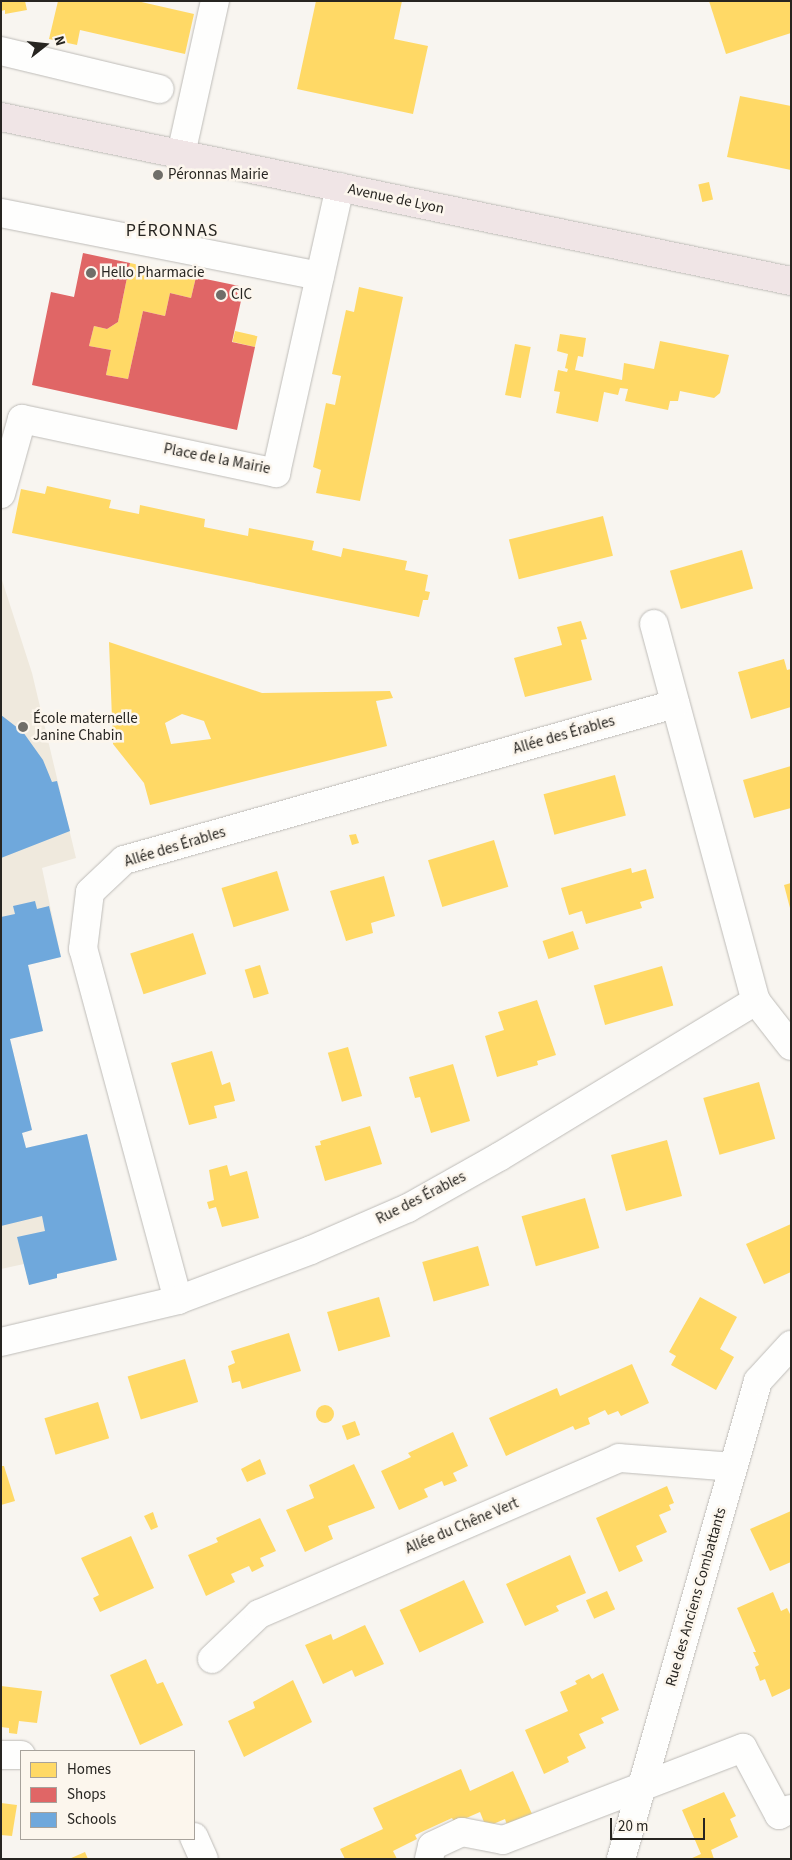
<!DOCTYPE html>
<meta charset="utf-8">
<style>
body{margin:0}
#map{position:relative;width:792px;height:1860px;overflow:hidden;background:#f8f5f0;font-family:"Source Sans 3",sans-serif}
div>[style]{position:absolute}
.built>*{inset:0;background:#efe9dd}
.homes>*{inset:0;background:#ffd966;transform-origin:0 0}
.round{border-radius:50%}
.shops>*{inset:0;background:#e06666}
.schools>*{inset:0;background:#6fa8dc}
.roads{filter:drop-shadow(0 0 1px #bebcb8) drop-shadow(0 0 1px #bebcb8)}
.minor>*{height:28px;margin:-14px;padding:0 14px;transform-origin:14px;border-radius:14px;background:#fefefd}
.major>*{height:28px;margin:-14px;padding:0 14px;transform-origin:14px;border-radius:14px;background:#f0e5e6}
.dots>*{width:14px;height:14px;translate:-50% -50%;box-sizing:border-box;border:2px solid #fcf6ed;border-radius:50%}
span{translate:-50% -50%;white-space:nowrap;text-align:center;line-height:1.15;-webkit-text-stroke:5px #fcf6ed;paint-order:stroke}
.poi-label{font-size:15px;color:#272521}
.left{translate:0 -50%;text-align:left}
.street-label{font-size:15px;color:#272521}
.quarter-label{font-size:18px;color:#272521;letter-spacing:1px}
.frame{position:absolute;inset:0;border:2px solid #272521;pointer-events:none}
.legend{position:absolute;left:20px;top:1750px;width:175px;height:90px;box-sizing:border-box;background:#fcf6ed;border:1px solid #a7a29b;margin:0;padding:6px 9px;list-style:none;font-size:15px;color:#272521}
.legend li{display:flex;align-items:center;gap:10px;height:25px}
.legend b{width:25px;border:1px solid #a7a29b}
.north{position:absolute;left:20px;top:20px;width:50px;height:50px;-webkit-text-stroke:4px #fcf6ed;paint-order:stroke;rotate:74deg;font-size:14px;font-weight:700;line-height:20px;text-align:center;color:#272521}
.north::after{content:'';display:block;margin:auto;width:18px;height:22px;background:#272521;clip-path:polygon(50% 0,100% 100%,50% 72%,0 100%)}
.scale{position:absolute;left:610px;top:1818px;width:95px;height:22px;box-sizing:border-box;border:2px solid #272521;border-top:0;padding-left:6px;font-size:15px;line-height:18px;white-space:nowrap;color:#272521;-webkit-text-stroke:4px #fcf6ed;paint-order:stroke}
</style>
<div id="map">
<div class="built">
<div style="clip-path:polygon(1px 577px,32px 673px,76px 858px,42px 868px,61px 957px,28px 965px,43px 1031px,10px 1039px,32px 1130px,22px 1133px,26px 1148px,87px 1134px,117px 1260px,57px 1274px,57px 1278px,29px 1285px,24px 1264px,1px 1269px)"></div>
</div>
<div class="homes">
<div style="clip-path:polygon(1px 1px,25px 1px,27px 10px,5px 14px,5px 10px,1px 11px)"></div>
<div style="clip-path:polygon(58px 1px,137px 1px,194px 14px,185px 54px,80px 30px,77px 45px,49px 39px)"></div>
<div style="clip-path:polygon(316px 1px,402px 1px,394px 39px,428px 46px,413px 114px,297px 89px)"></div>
<div style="clip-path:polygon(709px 1px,791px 1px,791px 33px,726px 54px)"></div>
<div style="clip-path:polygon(740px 96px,791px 106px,791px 170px,727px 157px)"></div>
<div style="left:709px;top:182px;width:18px;height:11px;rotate:77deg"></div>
<div style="clip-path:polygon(130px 263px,196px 277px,191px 298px,170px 293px,165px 316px,143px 311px,128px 379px,106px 375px,111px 350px,89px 346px,94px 326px,107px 329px,118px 322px)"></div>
<div style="clip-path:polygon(359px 287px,403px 297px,360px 501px,316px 493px,321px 470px,313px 467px,326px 403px,335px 405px,341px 376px,332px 374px,346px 310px,354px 312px)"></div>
<div style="left:235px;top:331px;width:23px;height:11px;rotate:13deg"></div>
<div style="clip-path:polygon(560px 334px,586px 338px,583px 357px,578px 356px,575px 370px,622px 380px,624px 363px,654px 369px,660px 341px,729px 355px,720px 393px,714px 398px,680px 391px,678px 401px,670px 401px,668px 410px,625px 401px,628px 389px,620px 388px,618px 395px,604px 392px,598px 422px,556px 413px,560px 392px,554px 391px,558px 370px,567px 372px,568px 369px,565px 368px,568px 354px,557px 351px)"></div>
<div style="left:515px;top:344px;width:16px;height:52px;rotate:11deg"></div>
<div style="clip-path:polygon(47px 486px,111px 500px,109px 508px,139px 514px,140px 505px,205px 519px,204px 527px,248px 536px,249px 528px,314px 541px,312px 550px,341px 557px,343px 548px,407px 561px,405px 570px,428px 575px,425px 591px,430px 592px,428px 600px,423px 600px,419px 617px,12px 533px,21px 489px,45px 494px)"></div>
<div style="left:603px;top:516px;width:41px;height:97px;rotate:76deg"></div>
<div style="left:742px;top:550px;width:40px;height:75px;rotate:74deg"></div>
<div style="clip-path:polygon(581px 621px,587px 639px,581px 640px,592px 680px,525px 697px,514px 658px,562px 645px,557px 627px)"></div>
<div style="clip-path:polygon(evenodd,109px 642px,262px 693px,390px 691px,393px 698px,376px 701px,387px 746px,150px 805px,144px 783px,113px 744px,109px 642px,182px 714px,204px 721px,211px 739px,171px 744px,165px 723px,182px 714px)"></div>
<div style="clip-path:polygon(784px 659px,787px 670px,791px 669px,791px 707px,751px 719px,738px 672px)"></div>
<div style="clip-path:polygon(791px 766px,791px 808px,754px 818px,743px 780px)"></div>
<div style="left:615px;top:775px;width:42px;height:74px;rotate:75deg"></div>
<div style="clip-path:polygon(356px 834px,359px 843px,352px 845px,349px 835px)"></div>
<div style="left:494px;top:840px;width:49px;height:69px;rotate:73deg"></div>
<div style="clip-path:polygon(631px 868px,632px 873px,646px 869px,654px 898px,640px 902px,642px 908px,586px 924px,582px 911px,569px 915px,561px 888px)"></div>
<div style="left:277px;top:871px;width:41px;height:58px;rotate:73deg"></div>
<div style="clip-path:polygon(384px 876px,395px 916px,371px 923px,373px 933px,346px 941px,330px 891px)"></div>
<div style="clip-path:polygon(791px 883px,791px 908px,790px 908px,784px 885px)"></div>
<div style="left:573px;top:931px;width:19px;height:32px;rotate:72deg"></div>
<div style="left:193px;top:933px;width:43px;height:66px;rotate:72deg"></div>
<div style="left:260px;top:965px;width:30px;height:16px;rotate:73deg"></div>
<div style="left:662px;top:966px;width:41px;height:71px;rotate:74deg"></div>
<div style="clip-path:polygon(537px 1000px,556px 1055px,537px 1061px,538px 1065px,497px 1077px,485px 1036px,504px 1030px,498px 1012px)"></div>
<div style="left:348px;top:1047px;width:51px;height:21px;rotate:74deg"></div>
<div style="clip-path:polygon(212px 1051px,222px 1085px,230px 1082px,235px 1101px,214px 1106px,217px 1118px,189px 1125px,171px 1063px)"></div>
<div style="clip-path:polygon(453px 1064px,470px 1121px,431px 1133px,420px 1097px,415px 1098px,409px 1077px)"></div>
<div style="left:759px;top:1082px;width:59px;height:58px;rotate:74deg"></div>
<div style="clip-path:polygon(370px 1126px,382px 1164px,325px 1181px,315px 1146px,321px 1145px,320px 1141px)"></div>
<div style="left:667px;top:1140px;width:58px;height:58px;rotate:75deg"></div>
<div style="clip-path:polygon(227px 1165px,230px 1176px,247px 1171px,259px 1218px,222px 1227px,216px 1207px,209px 1209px,207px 1202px,214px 1200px,209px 1170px)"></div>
<div style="left:585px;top:1198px;width:52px;height:66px;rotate:74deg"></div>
<div style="clip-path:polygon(791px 1224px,791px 1272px,764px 1284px,746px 1244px)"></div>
<div style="left:478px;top:1246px;width:41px;height:58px;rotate:74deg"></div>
<div style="left:379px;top:1297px;width:41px;height:54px;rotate:74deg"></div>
<div style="clip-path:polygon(700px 1297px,737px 1317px,720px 1349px,734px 1357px,716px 1390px,671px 1365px,676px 1356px,669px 1352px)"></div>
<div style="clip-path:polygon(289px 1333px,301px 1371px,242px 1389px,240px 1381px,232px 1383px,228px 1366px,235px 1363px,231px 1351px)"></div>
<div style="left:185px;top:1359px;width:45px;height:60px;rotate:73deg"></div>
<div style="clip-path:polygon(632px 1364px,649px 1403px,621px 1416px,618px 1411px,608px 1415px,605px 1410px,588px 1418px,590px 1424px,575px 1430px,573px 1426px,506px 1456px,489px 1418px,557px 1388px,560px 1396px)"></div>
<div style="left:98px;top:1402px;width:38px;height:56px;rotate:73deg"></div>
<div class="round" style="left:316px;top:1405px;width:18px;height:18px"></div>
<div style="left:355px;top:1421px;width:15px;height:14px;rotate:70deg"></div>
<div style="clip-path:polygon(453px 1432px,468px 1466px,453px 1473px,457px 1481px,444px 1486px,442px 1481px,424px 1489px,428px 1497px,399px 1510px,381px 1471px,411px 1457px,408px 1453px)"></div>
<div style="clip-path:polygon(260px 1459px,266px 1474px,247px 1482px,241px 1469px)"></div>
<div style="clip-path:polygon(354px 1464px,375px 1508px,328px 1526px,333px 1539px,305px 1552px,286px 1510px,314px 1498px,309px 1485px)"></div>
<div style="clip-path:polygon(1px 1466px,4px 1466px,15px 1501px,1px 1505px)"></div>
<div style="clip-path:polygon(667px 1486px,674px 1503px,669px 1505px,671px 1510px,659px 1515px,667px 1532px,636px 1546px,643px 1561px,619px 1572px,596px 1518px)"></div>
<div style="clip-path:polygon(791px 1511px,791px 1562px,770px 1571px,750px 1529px)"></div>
<div style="clip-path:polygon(153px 1512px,158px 1527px,151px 1530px,144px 1516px)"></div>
<div style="clip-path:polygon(260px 1518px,276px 1551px,260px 1558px,264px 1566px,252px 1572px,249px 1566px,231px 1574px,235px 1582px,206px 1596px,188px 1555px,218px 1542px,216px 1538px)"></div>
<div style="clip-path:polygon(131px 1536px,154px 1588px,100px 1612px,93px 1598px,99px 1595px,81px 1558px)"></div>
<div style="clip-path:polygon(570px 1555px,586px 1593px,556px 1606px,559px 1611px,525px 1626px,506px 1584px)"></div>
<div style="left:464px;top:1580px;width:47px;height:71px;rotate:65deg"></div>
<div style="left:607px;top:1591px;width:20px;height:23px;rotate:66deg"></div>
<div style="clip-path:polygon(773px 1592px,781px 1611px,787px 1608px,791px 1616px,791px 1688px,772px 1697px,765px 1679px,760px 1681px,755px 1667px,759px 1665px,753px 1652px,756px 1652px,737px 1608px)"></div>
<div style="clip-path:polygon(365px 1625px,384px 1664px,355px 1677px,352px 1670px,323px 1684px,305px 1645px,331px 1634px,333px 1640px)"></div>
<div style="clip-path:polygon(146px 1659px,157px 1684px,163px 1682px,183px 1725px,140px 1745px,110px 1675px)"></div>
<div style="clip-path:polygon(603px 1673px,619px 1710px,601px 1718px,604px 1723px,579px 1734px,586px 1748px,567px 1757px,569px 1762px,544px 1774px,525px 1730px,568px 1711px,560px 1692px,577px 1684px,575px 1681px,589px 1674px,592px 1679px)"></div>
<div style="clip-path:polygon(293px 1680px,312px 1722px,244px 1757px,228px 1721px,255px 1708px,253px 1702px)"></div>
<div style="clip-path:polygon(1px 1686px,42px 1691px,37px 1723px,19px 1721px,17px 1734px,9px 1733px,9px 1728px,1px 1727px)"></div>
<div style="clip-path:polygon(461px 1769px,470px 1791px,513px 1771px,532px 1814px,507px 1825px,505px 1819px,486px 1827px,480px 1812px,455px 1823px,452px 1818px,415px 1835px,417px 1839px,393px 1851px,397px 1859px,345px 1859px,340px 1849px,383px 1829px,373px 1808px)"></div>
<div style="clip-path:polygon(724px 1792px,736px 1816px,730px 1819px,738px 1837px,711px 1850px,714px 1859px,690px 1859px,701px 1854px,682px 1810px)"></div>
<div style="clip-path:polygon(1px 1803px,17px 1805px,12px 1836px,1px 1835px)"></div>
<div style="clip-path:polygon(85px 1852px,88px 1859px,69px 1859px)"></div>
</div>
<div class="shops">
<div style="clip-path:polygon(83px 253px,130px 263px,118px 322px,107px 329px,94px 326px,89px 346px,111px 350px,106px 375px,128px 379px,143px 311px,165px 316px,170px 293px,191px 298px,196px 277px,244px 287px,232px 342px,255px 347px,237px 430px,32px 385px,51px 292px,74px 297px)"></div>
</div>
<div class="schools">
<div style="clip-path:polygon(1px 715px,23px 732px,43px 760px,52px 782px,57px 781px,70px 831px,1px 858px)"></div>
<div style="clip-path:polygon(35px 901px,37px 909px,49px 906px,61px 957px,28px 965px,43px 1031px,10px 1039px,32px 1130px,22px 1133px,26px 1148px,87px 1134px,117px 1260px,57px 1274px,57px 1278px,29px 1285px,17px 1237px,45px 1231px,42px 1216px,1px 1226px,1px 917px,15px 914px,13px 906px)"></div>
</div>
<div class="roads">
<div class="minor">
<div style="left:1px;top:51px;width:163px;rotate:13.5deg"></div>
<div style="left:181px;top:154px;width:157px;rotate:-77.5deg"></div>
<div style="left:1px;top:213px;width:325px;rotate:11.2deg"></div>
<div style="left:1px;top:494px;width:78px;rotate:-74.4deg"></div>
<div style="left:22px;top:419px;width:260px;rotate:12deg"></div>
<div style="left:276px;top:473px;width:293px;rotate:-77.4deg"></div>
<div style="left:654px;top:624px;width:391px;rotate:74.9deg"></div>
<div style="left:178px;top:1300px;width:364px;rotate:-105.1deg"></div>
<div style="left:83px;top:949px;width:57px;rotate:-83deg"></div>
<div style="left:90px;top:892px;width:47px;rotate:-43.3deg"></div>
<div style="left:124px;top:860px;width:573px;rotate:-15.81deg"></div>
<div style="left:1px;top:1342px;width:182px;rotate:-13.3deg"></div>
<div style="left:178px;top:1300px;width:142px;rotate:-20.6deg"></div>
<div style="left:311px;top:1250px;width:106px;rotate:-23.4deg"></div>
<div style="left:408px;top:1208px;width:104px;rotate:-29.3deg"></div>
<div style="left:499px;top:1157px;width:301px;rotate:-31.3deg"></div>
<div style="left:756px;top:1001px;width:57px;rotate:52.1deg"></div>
<div style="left:212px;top:1659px;width:65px;rotate:-43.8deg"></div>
<div style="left:259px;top:1614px;width:392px;rotate:-23.4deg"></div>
<div style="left:619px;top:1458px;width:114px;rotate:4.5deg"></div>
<div style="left:1px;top:1755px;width:20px"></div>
<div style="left:194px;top:1837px;width:24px;rotate:66deg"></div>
<div style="left:429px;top:1859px;width:13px;rotate:-77deg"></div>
<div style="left:432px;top:1846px;width:33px;rotate:-25deg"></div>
<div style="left:462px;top:1832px;width:42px;rotate:11deg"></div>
<div style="left:503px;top:1840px;width:257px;rotate:-21deg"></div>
<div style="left:743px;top:1748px;width:76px;rotate:61.8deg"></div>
<div style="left:779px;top:1815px;width:13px;rotate:-27deg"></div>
<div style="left:621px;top:1859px;width:497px;rotate:-74deg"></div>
<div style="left:758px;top:1381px;width:49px;rotate:-47.5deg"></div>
</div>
<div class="major">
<div style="left:1px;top:117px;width:807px;rotate:11.73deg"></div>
</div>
</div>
<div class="dots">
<div style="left:158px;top:175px;background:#706e69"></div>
<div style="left:91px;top:273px;background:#706e69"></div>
<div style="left:221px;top:295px;background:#706e69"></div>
<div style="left:23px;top:727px;background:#706e69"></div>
</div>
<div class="poi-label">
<span class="left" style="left:168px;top:175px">Péronnas Mairie</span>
<span class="left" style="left:101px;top:273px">Hello Pharmacie</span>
<span class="left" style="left:231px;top:295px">CIC</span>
<span class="left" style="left:33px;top:727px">École maternelle<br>Janine Chabin</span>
</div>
<div class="street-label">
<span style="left:396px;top:199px;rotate:12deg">Avenue de Lyon</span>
<span style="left:217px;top:459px;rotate:11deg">Place de la Mairie</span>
<span style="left:564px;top:735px;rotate:-16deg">Allée des Érables</span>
<span style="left:175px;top:847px;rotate:-17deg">Allée des Érables</span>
<span style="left:421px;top:1198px;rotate:-27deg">Rue des Érables</span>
<span style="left:462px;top:1526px;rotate:-23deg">Allée du Chêne Vert</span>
<span style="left:696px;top:1597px;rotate:-74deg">Rue des Anciens Combattants</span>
</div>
<div class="quarter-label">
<span style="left:172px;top:231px">PÉRONNAS</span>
</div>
<div class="frame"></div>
<ul class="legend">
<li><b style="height:14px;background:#ffd966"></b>Homes</li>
<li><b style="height:14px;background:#e06666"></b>Shops</li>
<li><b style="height:14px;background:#6fa8dc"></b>Schools</li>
</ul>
<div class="north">N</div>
<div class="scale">20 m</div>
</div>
